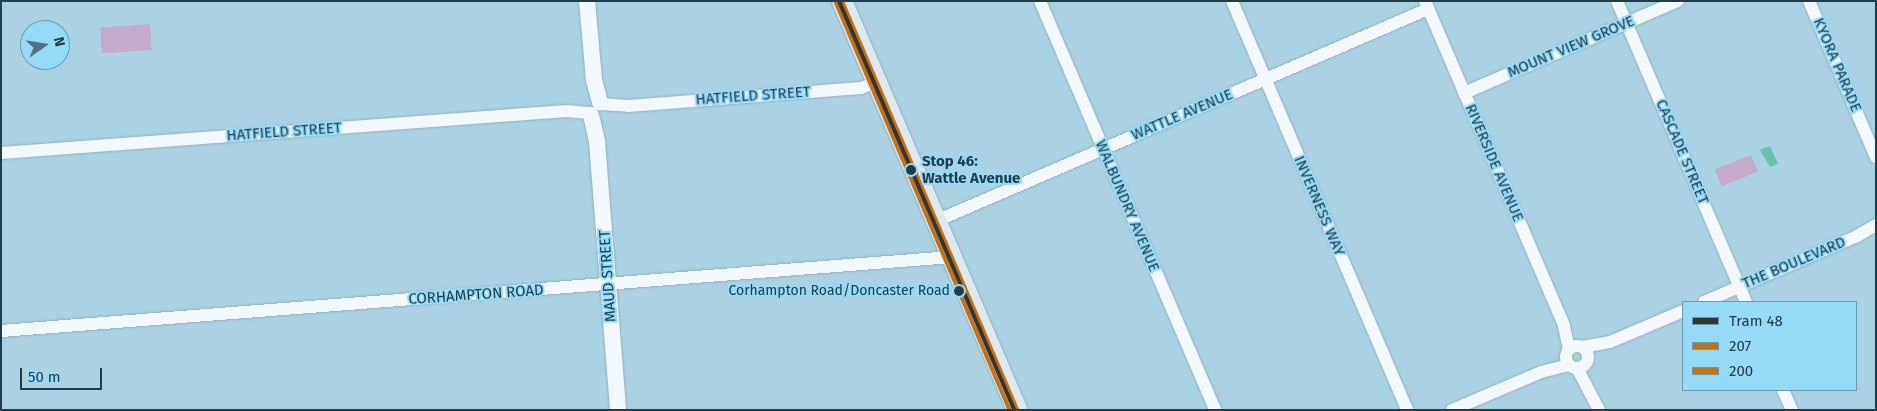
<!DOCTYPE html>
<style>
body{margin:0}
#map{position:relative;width:1877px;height:411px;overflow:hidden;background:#abd2e2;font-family:"Fira Sans",sans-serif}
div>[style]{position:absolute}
.green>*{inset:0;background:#c5abca;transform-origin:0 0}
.water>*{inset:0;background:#64c3ab}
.roads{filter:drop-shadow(0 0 1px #91b0bc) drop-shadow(0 0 1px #91b0bc)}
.minor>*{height:12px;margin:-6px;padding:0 6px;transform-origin:6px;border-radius:6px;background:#f2f8fb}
.minor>.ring{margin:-6px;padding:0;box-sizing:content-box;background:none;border:12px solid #f2f8fb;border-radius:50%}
.tertiary>*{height:16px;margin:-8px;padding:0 8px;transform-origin:8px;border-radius:8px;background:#f2f8fb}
.primary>*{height:20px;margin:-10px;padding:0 10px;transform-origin:10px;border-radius:10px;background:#dce9ee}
.bus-1>*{height:4px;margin:-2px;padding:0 2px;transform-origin:2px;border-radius:2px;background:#c77112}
.bus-2>*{height:4px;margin:-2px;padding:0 2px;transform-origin:2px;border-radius:2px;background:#c77112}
.tram-1>*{height:4px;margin:-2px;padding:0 2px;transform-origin:2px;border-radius:2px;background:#333434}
.dots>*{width:14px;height:14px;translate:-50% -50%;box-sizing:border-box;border:2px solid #95dbf8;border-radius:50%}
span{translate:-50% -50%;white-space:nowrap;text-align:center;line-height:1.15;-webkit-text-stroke:4px #95dbf8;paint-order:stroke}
.bus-label{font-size:14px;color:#203d49}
.right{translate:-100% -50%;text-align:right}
.street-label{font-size:15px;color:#203d49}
.stop-label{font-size:15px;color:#203d49;font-weight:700}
.left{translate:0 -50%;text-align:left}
.frame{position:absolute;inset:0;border:2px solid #203d49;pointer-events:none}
.legend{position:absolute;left:1682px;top:301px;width:175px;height:90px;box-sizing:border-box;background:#95dbf8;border:1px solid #669cb2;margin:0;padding:6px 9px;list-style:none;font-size:15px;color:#203d49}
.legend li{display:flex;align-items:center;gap:10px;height:25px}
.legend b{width:25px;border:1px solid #669cb2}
.north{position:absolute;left:20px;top:20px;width:50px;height:50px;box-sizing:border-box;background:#95dbf8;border:1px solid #669cb2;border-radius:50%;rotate:77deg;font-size:14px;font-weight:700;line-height:20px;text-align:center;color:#203d49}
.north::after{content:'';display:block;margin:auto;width:18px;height:22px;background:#51717f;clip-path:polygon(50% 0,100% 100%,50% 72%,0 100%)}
.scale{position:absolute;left:20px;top:368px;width:82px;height:22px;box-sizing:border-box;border:2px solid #203d49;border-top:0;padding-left:6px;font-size:15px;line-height:18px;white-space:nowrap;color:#203d49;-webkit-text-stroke:4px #95dbf8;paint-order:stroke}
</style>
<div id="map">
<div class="green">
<div style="left:150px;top:24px;width:26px;height:50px;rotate:86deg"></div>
<div style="left:1751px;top:155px;width:18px;height:39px;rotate:68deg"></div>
</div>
<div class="water">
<div style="clip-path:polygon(1770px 146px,1778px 164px,1770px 167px,1760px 150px)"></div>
</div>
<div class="roads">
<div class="minor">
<div style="left:1040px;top:1px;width:445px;rotate:66.8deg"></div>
<div style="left:1232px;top:1px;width:445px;rotate:66.8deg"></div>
<div style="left:1425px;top:1px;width:353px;rotate:66.8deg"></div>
<div style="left:1564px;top:326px;width:24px;rotate:78deg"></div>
<div style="left:1617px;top:1px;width:327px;rotate:66.8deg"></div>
<div style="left:1809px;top:1px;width:170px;rotate:66.8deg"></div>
<div style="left:1464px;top:93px;width:233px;rotate:-23.3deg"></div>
<div style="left:601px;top:104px;width:27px;rotate:4deg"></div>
<div style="left:628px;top:106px;width:234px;rotate:-4.4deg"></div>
<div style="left:861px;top:88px;width:17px;rotate:-21deg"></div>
<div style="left:1px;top:153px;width:567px;rotate:-4.25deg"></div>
<div style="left:566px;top:111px;width:23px;rotate:5deg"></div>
<div style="left:936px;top:221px;width:536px;rotate:-23.31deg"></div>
<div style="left:1704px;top:302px;width:167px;rotate:-23.3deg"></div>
<div style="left:1857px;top:236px;width:22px;rotate:-30deg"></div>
<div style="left:1px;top:331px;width:953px;rotate:-4.45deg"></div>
<div class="ring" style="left:1566px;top:346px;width:10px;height:10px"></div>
<div style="left:1582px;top:347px;width:28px;rotate:-10deg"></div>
<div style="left:1610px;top:342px;width:79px;rotate:-23deg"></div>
<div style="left:1577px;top:368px;width:47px;rotate:62.4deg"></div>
<div style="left:1783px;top:390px;width:22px;rotate:66deg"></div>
<div style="left:1452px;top:410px;width:97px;rotate:-23.1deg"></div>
<div style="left:1541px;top:372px;width:29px;rotate:-14deg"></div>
</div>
<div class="tertiary">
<div style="left:587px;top:1px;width:79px;rotate:84.9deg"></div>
<div style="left:594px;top:80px;width:23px;rotate:75deg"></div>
<div style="left:591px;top:115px;width:28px;rotate:77deg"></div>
<div style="left:597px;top:142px;width:269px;rotate:85.5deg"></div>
</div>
<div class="primary">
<div style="left:842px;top:1px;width:445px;rotate:66.8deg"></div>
</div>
</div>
<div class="bus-1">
<div style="left:842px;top:1px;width:445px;rotate:66.8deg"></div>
</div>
<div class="bus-2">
<div style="left:836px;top:3px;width:443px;rotate:66.9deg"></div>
</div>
<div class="tram-1">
<div style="left:839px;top:1px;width:445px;rotate:66.8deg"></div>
</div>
<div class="dots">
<div style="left:911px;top:170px;background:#203d49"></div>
<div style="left:959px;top:291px;background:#203d49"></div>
</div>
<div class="bus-label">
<span class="right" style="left:950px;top:291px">Corhampton Road/Doncaster Road</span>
</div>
<div class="street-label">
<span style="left:1571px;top:47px;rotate:-23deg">MOUNT VIEW GROVE</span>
<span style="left:1837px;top:65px;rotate:67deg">KYORA PARADE</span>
<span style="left:753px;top:96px;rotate:-4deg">HATFIELD STREET</span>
<span style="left:1182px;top:115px;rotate:-23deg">WATTLE AVENUE</span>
<span style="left:284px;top:132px;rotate:-4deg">HATFIELD STREET</span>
<span style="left:1682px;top:152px;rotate:67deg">CASCADE STREET</span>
<span style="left:1494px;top:163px;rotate:67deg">RIVERSIDE AVENUE</span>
<span style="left:1127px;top:206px;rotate:67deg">WALBUNDRY AVENUE</span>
<span style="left:1319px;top:206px;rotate:67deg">INVERNESS WAY</span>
<span style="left:1794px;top:263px;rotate:-23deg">THE BOULEVARD</span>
<span style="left:608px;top:276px;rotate:-94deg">MAUD STREET</span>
<span style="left:476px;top:295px;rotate:-4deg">CORHAMPTON ROAD</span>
</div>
<div class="stop-label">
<span class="left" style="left:922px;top:170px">Stop 46:<br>Wattle Avenue</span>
</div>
<div class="frame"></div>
<ul class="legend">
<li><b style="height:6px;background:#333434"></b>Tram 48</li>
<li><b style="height:6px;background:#c77112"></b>207</li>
<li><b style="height:6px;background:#c77112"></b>200</li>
</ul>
<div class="north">N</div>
<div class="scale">50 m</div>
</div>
